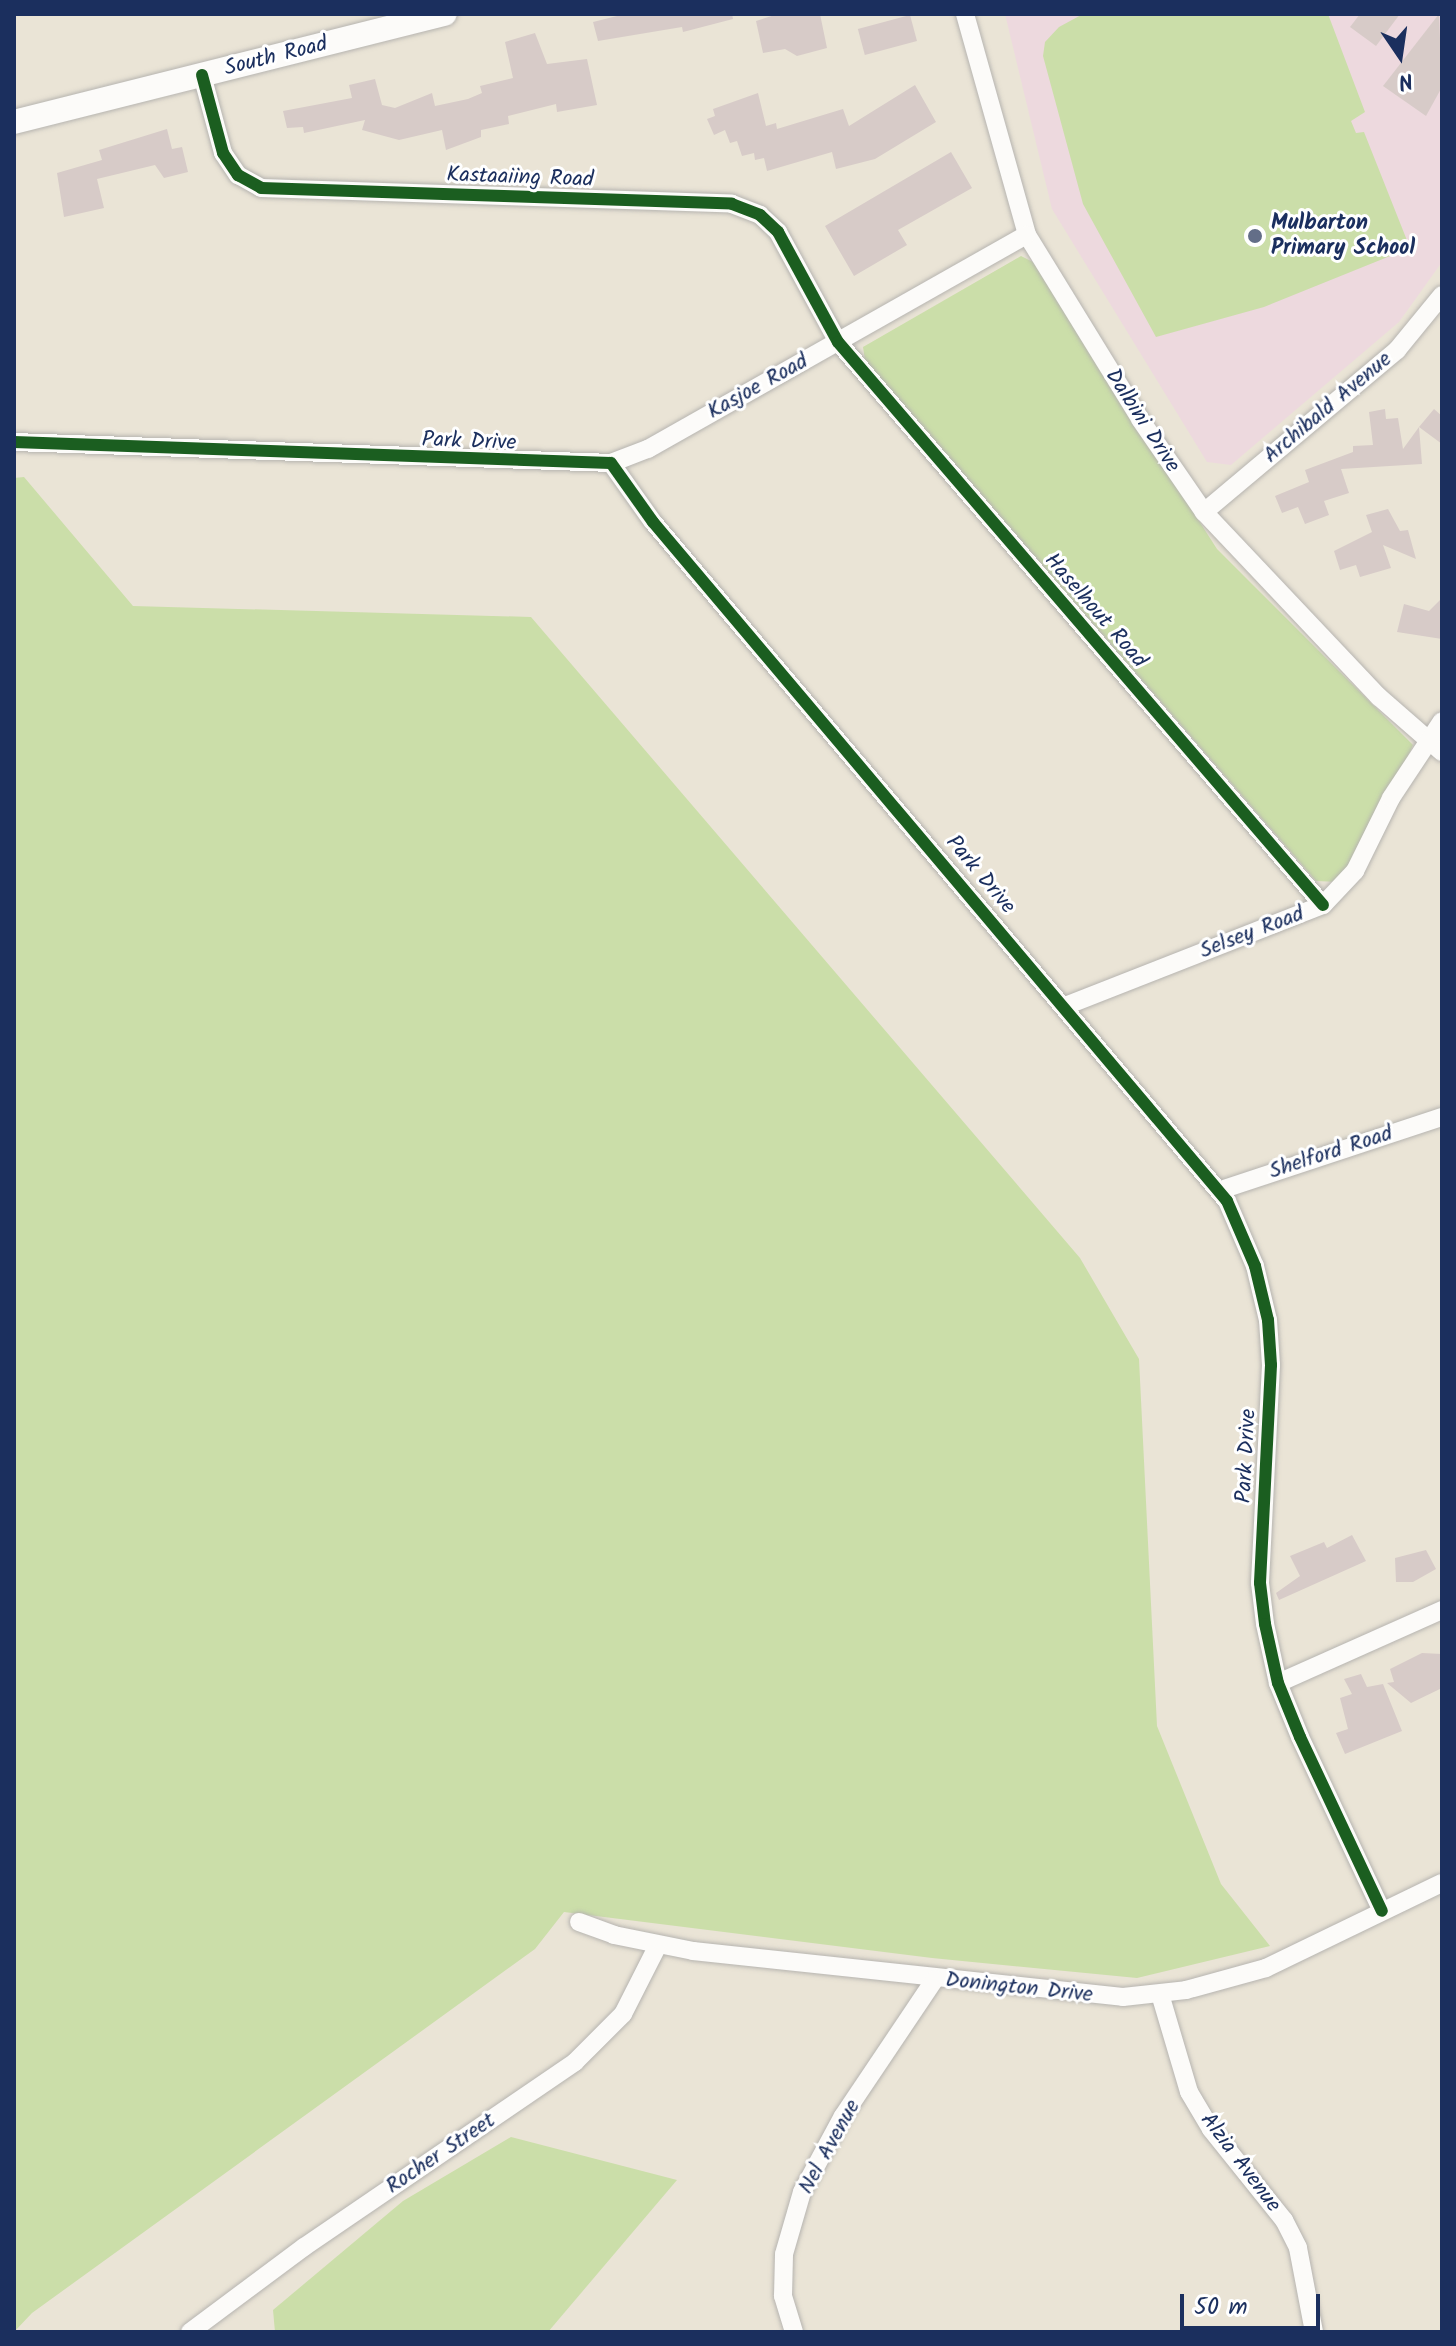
<!DOCTYPE html>
<style>
body{margin:0}
#map{position:relative;width:1456px;height:2346px;overflow:hidden;background:#eae4d6;font-family:Kalam,sans-serif}
div>[style]{position:absolute}
.built>*{inset:0;background:#edd9de}
.green>*{inset:0;background:#cbdea9}
.building>*{inset:0;background:#d7cbc8;transform-origin:0 0}
.roads{filter:drop-shadow(0 0 2px #b6b4b0) drop-shadow(0 0 2px #b6b4b0)}
.street>*{height:18px;margin:-9px;padding:0 9px;transform-origin:9px;border-radius:9px;background:#fcfbf9}
.secondary>*{height:24px;margin:-12px;padding:0 12px;transform-origin:12px;border-radius:12px;background:#fcfbf9}
.cycleway>*{height:12px;margin:-6px;padding:0 6px;transform-origin:6px;border-radius:6px;background:#1b5e20}
.dots>*{width:22px;height:22px;translate:-50% -50%;box-sizing:border-box;border:4px solid #fff;border-radius:50%}
span{translate:-50% -50%;white-space:nowrap;text-align:center;line-height:1.15;-webkit-text-stroke:6px #fff;paint-order:stroke}
.street-label{font-size:22px;color:#1b2f5e}
.poi-label{font-size:22px;color:#1b2f5e;font-weight:700}
.left{translate:0 -50%;text-align:left}
.frame{position:absolute;inset:0;border:16px solid #1b2f5e;pointer-events:none}
.north{position:absolute;left:1360px;top:16px;width:80px;height:80px;-webkit-text-stroke:6px #fff;paint-order:stroke;rotate:167deg;font-size:22px;font-weight:700;line-height:32px;text-align:center;color:#1b2f5e}
.north::after{content:'';display:block;margin:auto;width:28px;height:36px;background:#1b2f5e;clip-path:polygon(50% 0,100% 100%,50% 72%,0 100%)}
.scale{position:absolute;left:1180px;top:2294px;width:140px;height:36px;box-sizing:border-box;border:4px solid #1b2f5e;border-top:0;padding-left:10px;font-size:24px;line-height:28px;white-space:nowrap;color:#1b2f5e;-webkit-text-stroke:6px #fff;paint-order:stroke}
</style>
<div id="map">
<div class="built">
<div style="clip-path:polygon(1005px 14px,1442px 14px,1442px 262px,1399px 322px,1231px 465px,1207px 462px,1052px 209px)"></div>
</div>
<div class="green">
<div style="clip-path:polygon(1083px 14px,1328px 14px,1365px 112px,1351px 121px,1356px 133px,1364px 132px,1410px 248px,1264px 307px,1156px 337px,1083px 204px,1043px 56px,1045px 42px,1059px 27px)"></div>
<div style="clip-path:polygon(1021px 256px,1033px 262px,1217px 549px,1413px 745px,1364px 853px,1339px 882px,1316px 881px,865px 360px,863px 347px)"></div>
<div style="clip-path:polygon(24px 477px,133px 606px,531px 617px,1080px 1258px,1139px 1359px,1157px 1726px,1221px 1884px,1270px 1946px,1137px 1978px,932px 1958px,564px 1912px,535px 1949px,32px 2313px,14px 2332px,14px 478px)"></div>
<div style="clip-path:polygon(511px 2137px,677px 2180px,548px 2332px,275px 2332px,273px 2310px,403px 2201px)"></div>
</div>
<div class="building">
<div style="clip-path:polygon(625px 14px,732px 14px,733px 19px,683px 32px,682px 27px,598px 41px,593px 22px)"></div>
<div style="clip-path:polygon(778px 14px,820px 14px,827px 48px,797px 56px,785px 49px,763px 53px,756px 21px)"></div>
<div style="clip-path:polygon(1360px 14px,1400px 14px,1376px 46px,1350px 27px)"></div>
<div style="clip-path:polygon(1439px 14px,1442px 87px,1426px 116px,1383px 86px)"></div>
<div style="left:910px;top:15px;width:27px;height:54px;rotate:75deg"></div>
<div style="clip-path:polygon(535px 33px,547px 64px,587px 59px,597px 105px,557px 112px,556px 104px,508px 116px,509px 124px,481px 130px,481px 137px,446px 150px,442px 130px,399px 140px,362px 130px,365px 120px,304px 133px,303px 127px,287px 128px,283px 111px,352px 98px,349px 85px,375px 79px,382px 105px,395px 108px,432px 93px,435px 106px,468px 99px,482px 93px,480px 86px,513px 78px,505px 42px)"></div>
<div style="clip-path:polygon(915px 85px,936px 122px,875px 159px,836px 169px,832px 152px,767px 171px,764px 158px,755px 160px,754px 153px,742px 156px,737px 141px,730px 143px,725px 130px,714px 135px,707px 119px,715px 116px,713px 109px,758px 93px,766px 126px,776px 123px,777px 129px,843px 109px,849px 126px)"></div>
<div style="clip-path:polygon(167px 129px,172px 149px,182px 147px,188px 172px,164px 178px,155px 165px,97px 179px,104px 208px,64px 217px,57px 173px,102px 160px,99px 150px)"></div>
<div style="clip-path:polygon(951px 152px,972px 188px,898px 230px,907px 245px,854px 276px,825px 226px)"></div>
<div style="clip-path:polygon(1385px 409px,1386px 419px,1398px 418px,1403px 449px,1419px 427px,1422px 464px,1341px 469px,1349px 493px,1324px 501px,1329px 515px,1305px 524px,1298px 507px,1282px 513px,1275px 496px,1309px 482px,1305px 470px,1353px 452px,1353px 446px,1373px 445px,1369px 412px)"></div>
<div style="clip-path:polygon(1434px 409px,1442px 416px,1442px 444px,1419px 427px)"></div>
<div style="clip-path:polygon(1388px 509px,1400px 531px,1408px 530px,1416px 559px,1383px 545px,1391px 568px,1360px 577px,1356px 565px,1340px 570px,1334px 551px,1372px 532px,1366px 515px)"></div>
<div style="clip-path:polygon(1442px 598px,1442px 639px,1397px 632px,1404px 604px,1429px 611px)"></div>
<div style="clip-path:polygon(1352px 1535px,1366px 1561px,1279px 1600px,1276px 1593px,1300px 1576px,1290px 1556px,1324px 1542px,1327px 1548px)"></div>
<div style="clip-path:polygon(1426px 1550px,1436px 1569px,1413px 1582px,1396px 1582px,1395px 1558px)"></div>
<div style="clip-path:polygon(1422px 1653px,1442px 1654px,1442px 1688px,1411px 1703px,1387px 1683px,1394px 1682px,1390px 1669px)"></div>
<div style="clip-path:polygon(1361px 1674px,1367px 1687px,1383px 1684px,1402px 1731px,1345px 1754px,1336px 1733px,1348px 1729px,1340px 1698px,1352px 1694px,1344px 1679px)"></div>
</div>
<div class="roads">
<div class="street">
<div style="left:965px;top:14px;width:230px;rotate:74.3deg"></div>
<div style="left:1027px;top:235px;width:216px;rotate:58.4deg"></div>
<div style="left:1140px;top:419px;width:113px;rotate:55.5deg"></div>
<div style="left:1204px;top:512px;width:255px;rotate:46.6deg"></div>
<div style="left:1379px;top:697px;width:84px;rotate:41.1deg"></div>
<div style="left:202px;top:75px;width:81px;rotate:74.9deg"></div>
<div style="left:223px;top:153px;width:27px;rotate:56deg"></div>
<div style="left:238px;top:175px;width:26px;rotate:29deg"></div>
<div style="left:261px;top:188px;width:471px;rotate:1.9deg"></div>
<div style="left:732px;top:204px;width:30px;rotate:21deg"></div>
<div style="left:760px;top:215px;width:25px;rotate:43deg"></div>
<div style="left:778px;top:232px;width:125px;rotate:61.4deg"></div>
<div style="left:838px;top:342px;width:743px;rotate:49.26deg"></div>
<div style="left:14px;top:442px;width:597px;rotate:2.01deg"></div>
<div style="left:611px;top:463px;width:72px;rotate:54.6deg"></div>
<div style="left:653px;top:522px;width:889px;rotate:49.79deg"></div>
<div style="left:1227px;top:1201px;width:71px;rotate:66.7deg"></div>
<div style="left:1255px;top:1266px;width:56px;rotate:76.5deg"></div>
<div style="left:1268px;top:1320px;width:45px;rotate:86.2deg"></div>
<div style="left:1271px;top:1365px;width:218px;rotate:92.9deg"></div>
<div style="left:1260px;top:1583px;width:41px;rotate:83deg"></div>
<div style="left:1265px;top:1624px;width:60px;rotate:77.6deg"></div>
<div style="left:1278px;top:1683px;width:58px;rotate:67.8deg"></div>
<div style="left:1300px;top:1737px;width:192px;rotate:64.8deg"></div>
<div style="left:611px;top:463px;width:40px;rotate:-21deg"></div>
<div style="left:648px;top:449px;width:435px;rotate:-29.5deg"></div>
<div style="left:1204px;top:512px;width:252px;rotate:-40deg"></div>
<div style="left:1397px;top:350px;width:71px;rotate:-50.7deg"></div>
<div style="left:1065px;top:1006px;width:277px;rotate:-21.4deg"></div>
<div style="left:1323px;top:905px;width:47px;rotate:-46.7deg"></div>
<div style="left:1355px;top:871px;width:81px;rotate:-63.7deg"></div>
<div style="left:1391px;top:798px;width:92px;rotate:-56.5deg"></div>
<div style="left:1221px;top:1190px;width:233px;rotate:-18.3deg"></div>
<div style="left:1278px;top:1683px;width:180px;rotate:-24deg"></div>
<div style="left:579px;top:1922px;width:37px;rotate:20deg"></div>
<div style="left:614px;top:1935px;width:81px;rotate:11.4deg"></div>
<div style="left:693px;top:1951px;width:432px;rotate:6.1deg"></div>
<div style="left:1123px;top:1997px;width:63px;rotate:-6.3deg"></div>
<div style="left:1186px;top:1990px;width:83px;rotate:-15.4deg"></div>
<div style="left:1266px;top:1968px;width:195px;rotate:-25.8deg"></div>
<div style="left:1160px;top:1994px;width:102px;rotate:73.5deg"></div>
<div style="left:1189px;top:2092px;width:43px;rotate:59.3deg"></div>
<div style="left:1211px;top:2129px;width:117px;rotate:51.3deg"></div>
<div style="left:1284px;top:2220px;width:31px;rotate:63deg"></div>
<div style="left:1298px;top:2248px;width:86px;rotate:79.2deg"></div>
<div style="left:190px;top:2332px;width:142px;rotate:-36.7deg"></div>
<div style="left:304px;top:2247px;width:328px;rotate:-34.3deg"></div>
<div style="left:575px;top:2062px;width:68px;rotate:-45deg"></div>
<div style="left:623px;top:2014px;width:77px;rotate:-63.1deg"></div>
<div style="left:794px;top:2332px;width:38px;rotate:-107deg"></div>
<div style="left:783px;top:2296px;width:42px;rotate:-88.6deg"></div>
<div style="left:784px;top:2254px;width:65px;rotate:-73.8deg"></div>
<div style="left:802px;top:2192px;width:86px;rotate:-61.7deg"></div>
<div style="left:843px;top:2116px;width:165px;rotate:-56.1deg"></div>
</div>
<div class="secondary">
<div style="left:14px;top:122px;width:444px;rotate:-14.1deg"></div>
</div>
</div>
<div class="cycleway">
<div style="left:202px;top:75px;width:81px;rotate:74.9deg"></div>
<div style="left:223px;top:153px;width:27px;rotate:56deg"></div>
<div style="left:238px;top:175px;width:26px;rotate:29deg"></div>
<div style="left:261px;top:188px;width:471px;rotate:1.9deg"></div>
<div style="left:732px;top:204px;width:30px;rotate:21deg"></div>
<div style="left:760px;top:215px;width:25px;rotate:43deg"></div>
<div style="left:778px;top:232px;width:125px;rotate:61.4deg"></div>
<div style="left:838px;top:342px;width:743px;rotate:49.26deg"></div>
<div style="left:14px;top:442px;width:597px;rotate:2.01deg"></div>
<div style="left:611px;top:463px;width:72px;rotate:54.6deg"></div>
<div style="left:653px;top:522px;width:889px;rotate:49.79deg"></div>
<div style="left:1227px;top:1201px;width:71px;rotate:66.7deg"></div>
<div style="left:1255px;top:1266px;width:56px;rotate:76.5deg"></div>
<div style="left:1268px;top:1320px;width:45px;rotate:86.2deg"></div>
<div style="left:1271px;top:1365px;width:218px;rotate:92.9deg"></div>
<div style="left:1260px;top:1583px;width:41px;rotate:83deg"></div>
<div style="left:1265px;top:1624px;width:60px;rotate:77.6deg"></div>
<div style="left:1278px;top:1683px;width:58px;rotate:67.8deg"></div>
<div style="left:1300px;top:1737px;width:192px;rotate:64.8deg"></div>
</div>
<div class="dots">
<div style="left:1255px;top:236px;background:#636e88"></div>
</div>
<div class="street-label">
<span style="left:276px;top:57px;rotate:-14deg">South Road</span>
<span style="left:520px;top:178px;rotate:2deg">Kastaaiing Road</span>
<span style="left:758px;top:387px;rotate:-29deg">Kasjoe Road</span>
<span style="left:1328px;top:408px;rotate:-40deg">Archibald Avenue</span>
<span style="left:1142px;top:421px;rotate:57deg">Dalbini Drive</span>
<span style="left:469px;top:442px;rotate:2deg">Park Drive</span>
<span style="left:1095px;top:611px;rotate:49deg">Haselhout Road</span>
<span style="left:980px;top:875px;rotate:50deg">Park Drive</span>
<span style="left:1252px;top:933px;rotate:-21deg">Selsey Road</span>
<span style="left:1331px;top:1153px;rotate:-18deg">Shelford Road</span>
<span style="left:1247px;top:1456px;rotate:-87deg">Park Drive</span>
<span style="left:1019px;top:1988px;rotate:6deg">Donington Drive</span>
<span style="left:830px;top:2147px;rotate:-61deg">Nel Avenue</span>
<span style="left:441px;top:2154px;rotate:-34deg">Rocher Street</span>
<span style="left:1240px;top:2163px;rotate:53deg">Alzia Avenue</span>
</div>
<div class="poi-label">
<span class="left" style="left:1271px;top:236px">Mulbarton<br>Primary School</span>
</div>
<div class="frame"></div>
<div class="north">N</div>
<div class="scale">50 m</div>
</div>
